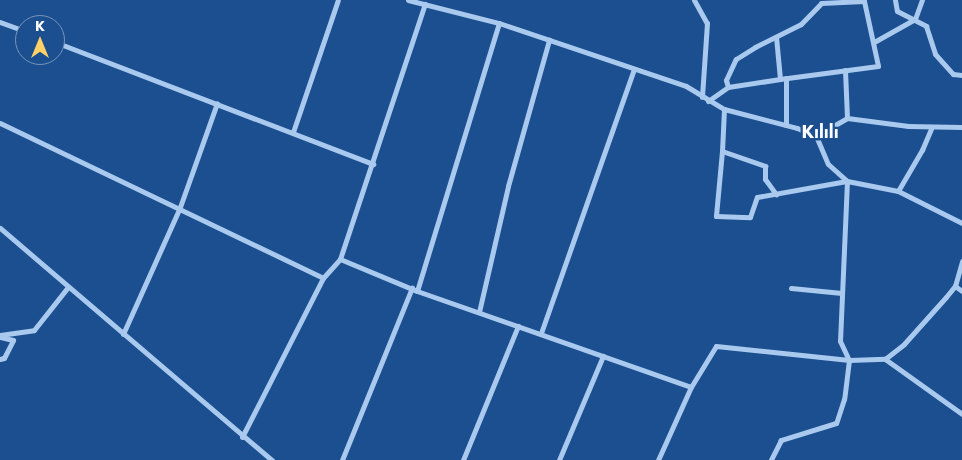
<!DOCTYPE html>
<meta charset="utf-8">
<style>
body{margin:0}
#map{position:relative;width:962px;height:460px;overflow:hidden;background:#1b4f8f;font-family:Jost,sans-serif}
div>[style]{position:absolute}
.street>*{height:5px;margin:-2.5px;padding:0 2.5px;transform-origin:2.5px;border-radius:2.5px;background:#a9c9ee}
span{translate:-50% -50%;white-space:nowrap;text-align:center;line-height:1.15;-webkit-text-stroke:4.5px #1b4f8f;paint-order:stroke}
.quarter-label{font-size:18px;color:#fff;font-weight:700}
.north{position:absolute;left:15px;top:15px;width:50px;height:50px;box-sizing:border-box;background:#1b4f8f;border:1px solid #7695bc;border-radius:50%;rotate:0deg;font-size:14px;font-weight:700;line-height:20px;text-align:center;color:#fff}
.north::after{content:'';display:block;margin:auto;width:18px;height:22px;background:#ffd166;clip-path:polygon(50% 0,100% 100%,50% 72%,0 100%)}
</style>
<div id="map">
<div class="street">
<div style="left:408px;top:0;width:94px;rotate:14.2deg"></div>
<div style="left:499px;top:23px;width:197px;rotate:18.6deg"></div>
<div style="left:686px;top:86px;width:44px;rotate:31.2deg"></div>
<div style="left:724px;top:109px;width:75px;rotate:14.6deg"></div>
<div style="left:797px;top:128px;width:21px;rotate:23deg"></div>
<div style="left:816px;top:136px;width:30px;rotate:67deg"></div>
<div style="left:828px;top:164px;width:25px;rotate:42deg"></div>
<div style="left:847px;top:181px;width:52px;rotate:11.1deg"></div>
<div style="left:898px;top:191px;width:72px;rotate:26.6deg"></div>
<div style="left:694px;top:0;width:26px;rotate:61deg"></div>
<div style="left:707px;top:23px;width:74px;rotate:93.9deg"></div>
<div style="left:895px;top:0;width:11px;rotate:80deg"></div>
<div style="left:897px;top:11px;width:33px;rotate:27deg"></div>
<div style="left:926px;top:26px;width:29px;rotate:72deg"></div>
<div style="left:935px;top:54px;width:27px;rotate:48deg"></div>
<div style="left:953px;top:74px;width:9px;rotate:6deg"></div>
<div style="left:0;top:22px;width:27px;rotate:20deg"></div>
<div style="left:55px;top:42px;width:341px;rotate:21deg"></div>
<div style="left:874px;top:42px;width:47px;rotate:-29.3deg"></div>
<div style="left:915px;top:19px;width:20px;rotate:-70deg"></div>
<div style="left:845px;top:70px;width:48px;rotate:87.6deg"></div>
<div style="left:786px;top:78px;width:47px;rotate:90deg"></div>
<div style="left:728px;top:87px;width:7px;rotate:-106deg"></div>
<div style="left:726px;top:80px;width:23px;rotate:-65deg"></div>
<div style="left:736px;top:59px;width:22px;rotate:-32deg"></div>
<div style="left:755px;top:47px;width:51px;rotate:-26.6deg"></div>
<div style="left:801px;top:24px;width:29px;rotate:-46deg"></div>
<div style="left:821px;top:3px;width:43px;rotate:-2.7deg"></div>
<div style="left:864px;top:1px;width:66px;rotate:77.8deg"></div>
<div style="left:878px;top:66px;width:99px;rotate:172.4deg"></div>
<div style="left:780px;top:79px;width:42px;rotate:-95.4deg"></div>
<div style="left:708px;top:101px;width:24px;rotate:-35deg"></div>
<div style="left:728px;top:87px;width:53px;rotate:-8.7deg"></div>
<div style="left:724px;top:109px;width:42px;rotate:92.7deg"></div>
<div style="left:722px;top:151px;width:46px;rotate:19.2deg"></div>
<div style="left:765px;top:166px;width:13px;rotate:90deg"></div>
<div style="left:765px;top:179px;width:19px;rotate:54deg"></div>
<div style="left:0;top:123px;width:358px;rotate:25.6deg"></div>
<div style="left:293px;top:132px;width:139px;rotate:-71.2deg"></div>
<div style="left:816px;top:136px;width:36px;rotate:-30deg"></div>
<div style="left:847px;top:118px;width:62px;rotate:7.5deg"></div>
<div style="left:908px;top:126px;width:54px;rotate:1.1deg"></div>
<div style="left:722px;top:151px;width:65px;rotate:95.3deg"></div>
<div style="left:716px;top:216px;width:34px;rotate:2deg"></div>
<div style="left:750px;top:217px;width:21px;rotate:-71deg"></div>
<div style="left:757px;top:197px;width:91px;rotate:-10.1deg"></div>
<div style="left:847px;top:181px;width:160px;rotate:92.5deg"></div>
<div style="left:840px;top:341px;width:21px;rotate:65deg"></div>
<div style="left:849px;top:360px;width:39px;rotate:97deg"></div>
<div style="left:844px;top:399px;width:25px;rotate:108deg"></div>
<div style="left:836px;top:423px;width:58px;rotate:162.8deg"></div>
<div style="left:781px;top:440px;width:22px;rotate:117deg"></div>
<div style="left:898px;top:191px;width:48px;rotate:-59.7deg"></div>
<div style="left:922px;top:150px;width:25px;rotate:-67deg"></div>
<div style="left:0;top:228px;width:358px;rotate:40.5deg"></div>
<div style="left:340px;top:259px;width:83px;rotate:22.6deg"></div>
<div style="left:417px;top:291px;width:290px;rotate:19.3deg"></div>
<div style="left:691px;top:387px;width:48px;rotate:-58.6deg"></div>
<div style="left:716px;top:346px;width:134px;rotate:6deg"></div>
<div style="left:849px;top:360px;width:36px;rotate:-2deg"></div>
<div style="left:885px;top:359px;width:24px;rotate:-38deg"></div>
<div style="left:904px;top:344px;width:63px;rotate:-48.2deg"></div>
<div style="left:946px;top:297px;width:14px;rotate:-51deg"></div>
<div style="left:955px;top:286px;width:26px;rotate:-74deg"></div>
<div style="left:955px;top:286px;width:9px;rotate:36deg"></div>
<div style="left:791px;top:288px;width:51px;rotate:5.6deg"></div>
<div style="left:417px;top:291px;width:280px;rotate:-73deg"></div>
<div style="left:479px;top:312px;width:129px;rotate:-77deg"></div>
<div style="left:508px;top:186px;width:152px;rotate:-74.3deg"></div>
<div style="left:541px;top:333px;width:280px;rotate:-70.6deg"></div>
<div style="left:123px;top:334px;width:139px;rotate:-65.8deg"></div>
<div style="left:180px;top:207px;width:110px;rotate:-70.4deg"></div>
<div style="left:0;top:335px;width:34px;rotate:-8deg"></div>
<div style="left:34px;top:330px;width:55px;rotate:-51.7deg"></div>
<div style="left:0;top:359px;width:4px;rotate:-14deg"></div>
<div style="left:4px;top:358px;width:20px;rotate:-63deg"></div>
<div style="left:13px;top:340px;width:13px;rotate:-167deg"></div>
<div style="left:885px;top:359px;width:95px;rotate:35.5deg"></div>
<div style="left:242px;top:437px;width:178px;rotate:-63deg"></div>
<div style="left:323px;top:278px;width:25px;rotate:-48deg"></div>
<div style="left:340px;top:259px;width:269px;rotate:-71.6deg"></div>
<div style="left:342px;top:460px;width:186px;rotate:-67.9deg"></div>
<div style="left:463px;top:460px;width:145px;rotate:-67.7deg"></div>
<div style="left:559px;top:460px;width:113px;rotate:-67.1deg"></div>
<div style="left:658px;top:460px;width:80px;rotate:-65.7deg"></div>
</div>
<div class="quarter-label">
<span style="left:820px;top:132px">Kılılı</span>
</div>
<div class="north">K</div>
</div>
